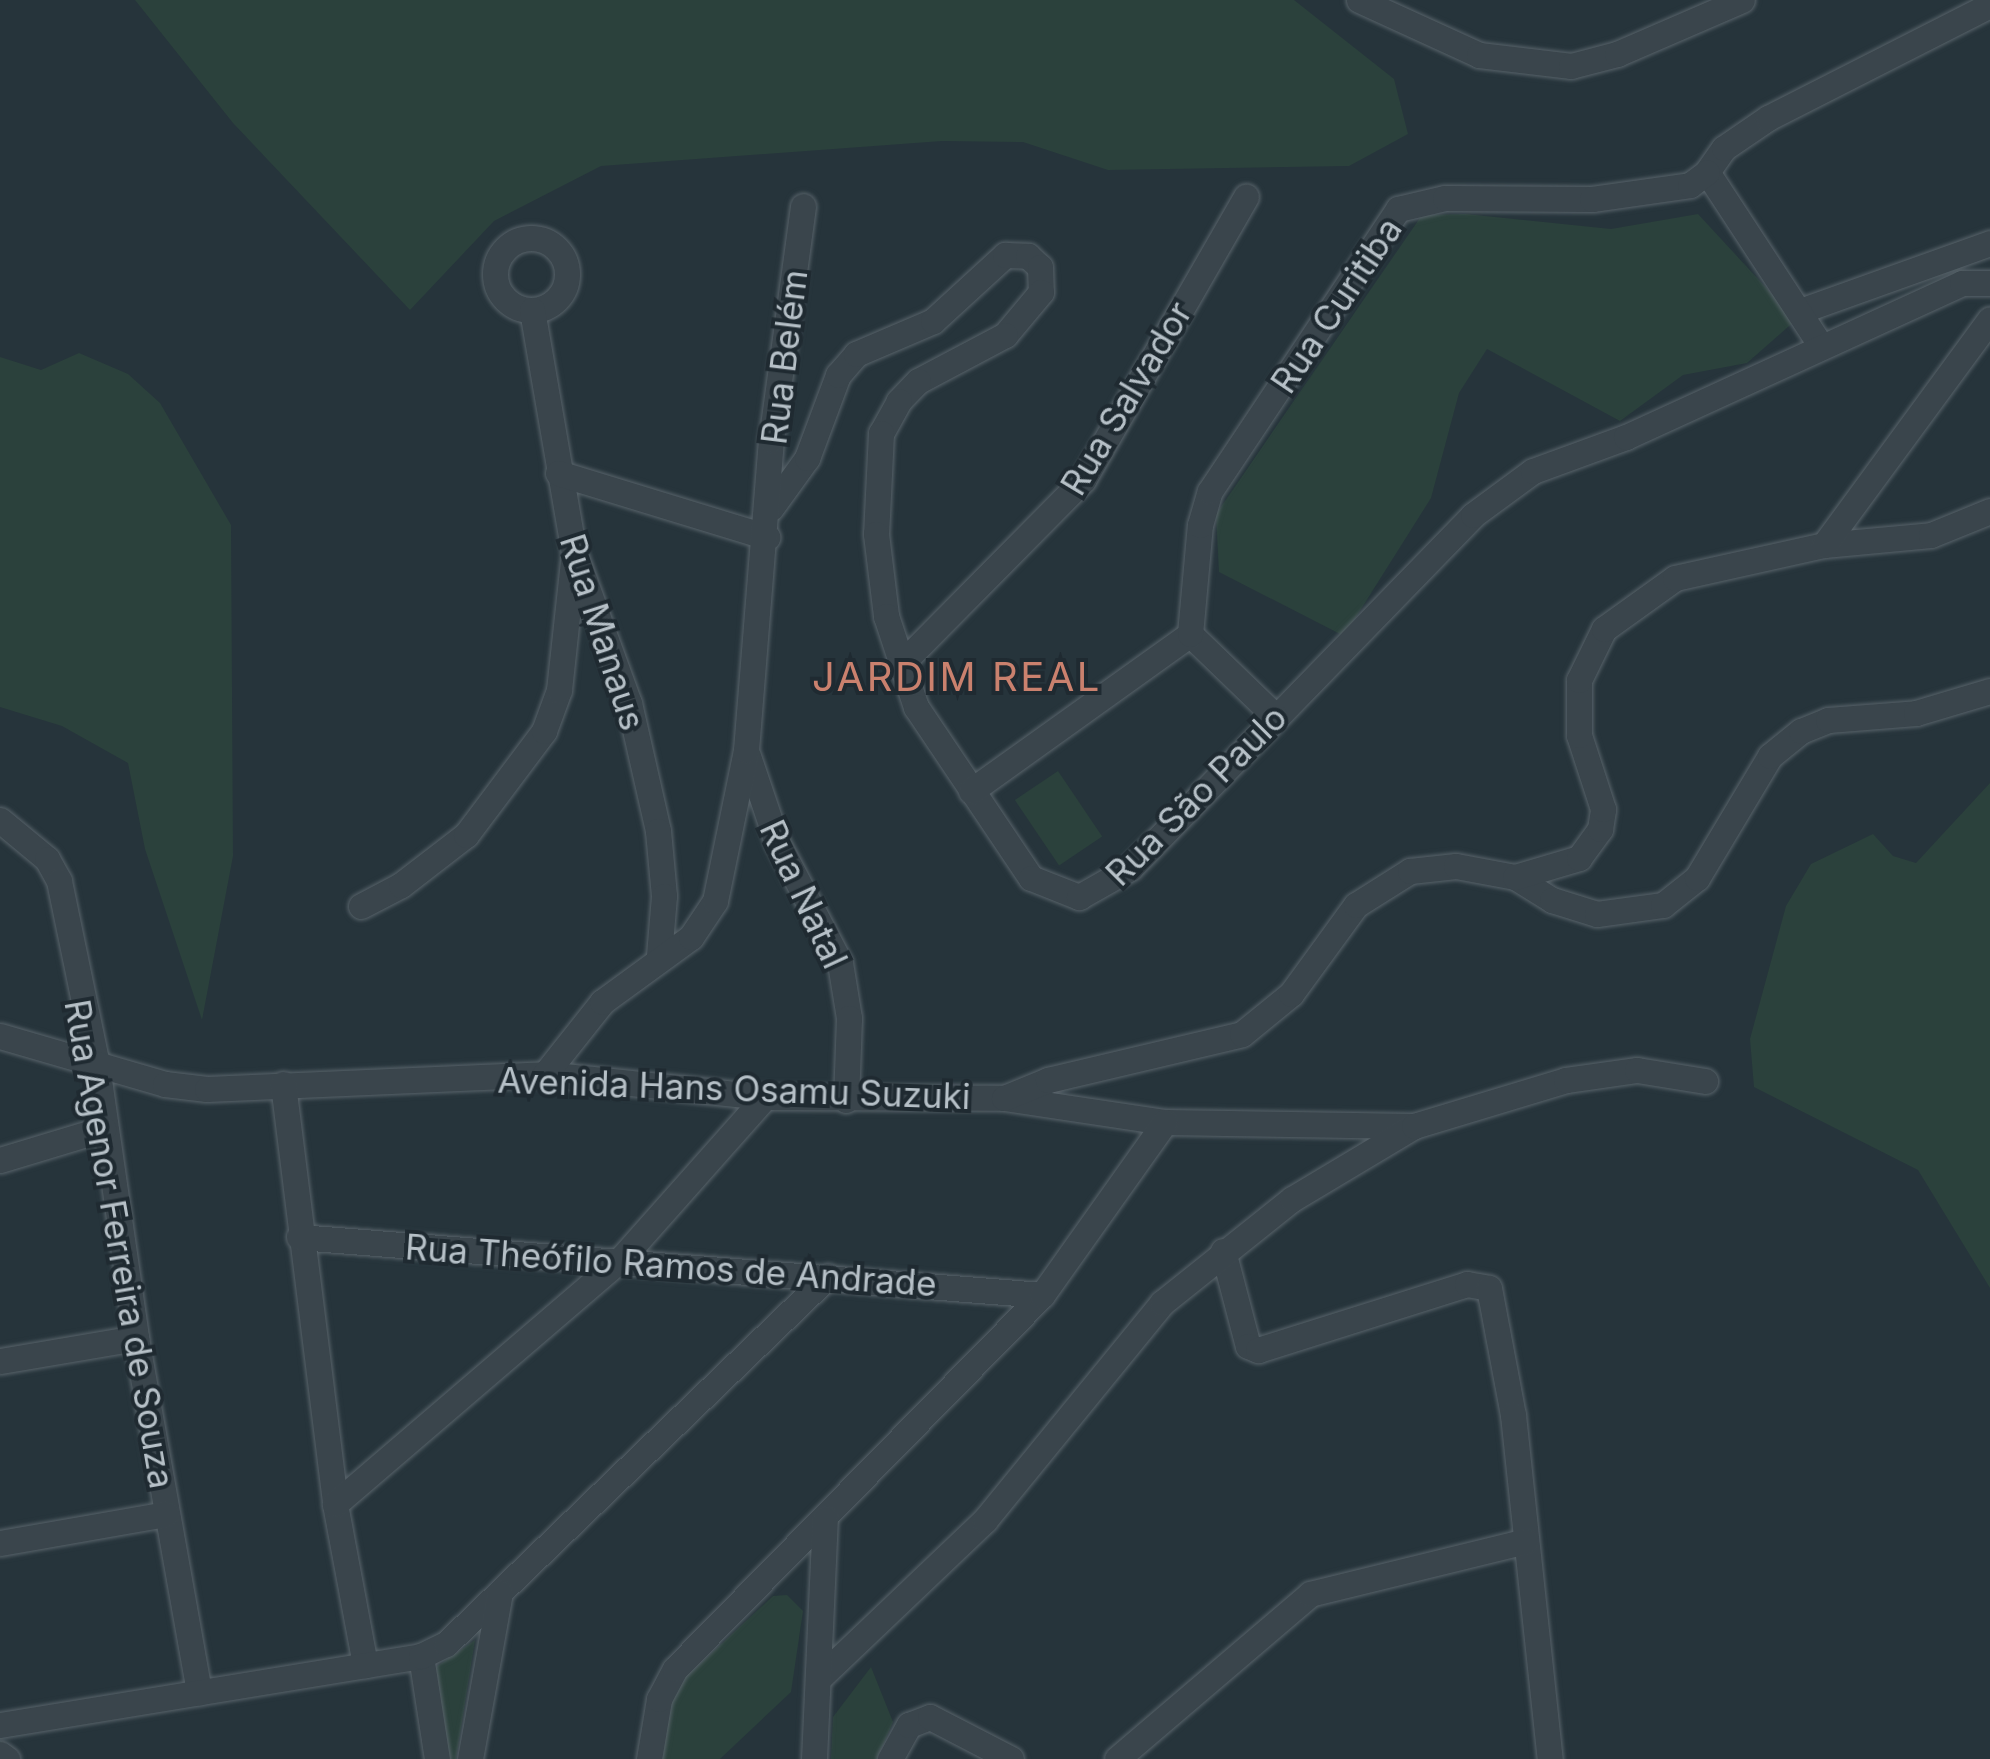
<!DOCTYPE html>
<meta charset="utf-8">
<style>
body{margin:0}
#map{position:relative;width:1990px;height:1759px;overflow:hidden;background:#26343b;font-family:Inter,sans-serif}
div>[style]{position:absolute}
.green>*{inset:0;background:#2b413c;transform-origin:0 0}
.roads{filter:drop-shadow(0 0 2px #58636a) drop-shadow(0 0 2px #58636a)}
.minor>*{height:25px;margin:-12.5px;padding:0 12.5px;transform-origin:12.5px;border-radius:12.5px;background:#3a454c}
.minor>.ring{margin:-12.5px;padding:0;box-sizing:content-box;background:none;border:25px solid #3a454c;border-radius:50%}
span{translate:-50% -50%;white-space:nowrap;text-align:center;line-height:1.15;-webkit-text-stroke:8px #1f2a31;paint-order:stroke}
.street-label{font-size:35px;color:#b6c0c7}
.quarter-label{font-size:40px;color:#ca816e;letter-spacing:2.5px}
</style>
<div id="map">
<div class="green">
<div style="clip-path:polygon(135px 0,1294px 0,1394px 79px,1408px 134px,1349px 166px,1108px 170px,1023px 142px,942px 141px,601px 166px,494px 221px,410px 310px,233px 123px)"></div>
<div style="clip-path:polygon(1466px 214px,1611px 229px,1698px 214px,1796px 320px,1747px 363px,1683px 375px,1620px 421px,1487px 349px,1459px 393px,1431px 498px,1344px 636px,1219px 572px,1216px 514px,1422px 215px)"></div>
<div style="clip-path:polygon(79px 353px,128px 374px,160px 403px,231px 525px,233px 856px,202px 1020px,145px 849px,128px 763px,62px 726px,0 707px,0 357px,41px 370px)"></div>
<div style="left:1058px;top:771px;width:79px;height:52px;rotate:56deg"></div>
<div style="clip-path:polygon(1990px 783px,1990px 1288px,1918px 1170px,1754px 1087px,1750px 1039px,1786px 906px,1811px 864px,1873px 834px,1893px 856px,1916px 863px)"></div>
<div style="clip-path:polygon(787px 1595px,803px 1611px,791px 1692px,720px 1759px,659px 1759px,676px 1686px,773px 1596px)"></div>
<div style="clip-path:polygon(475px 1640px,456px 1759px,447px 1759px,430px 1671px)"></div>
<div style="clip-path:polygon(871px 1667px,893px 1722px,877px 1759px,831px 1759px,833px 1717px)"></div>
</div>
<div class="roads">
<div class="minor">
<div style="left:1359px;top:0;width:132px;rotate:24.6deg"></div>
<div style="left:1479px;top:55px;width:93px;rotate:6.8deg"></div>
<div style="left:1571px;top:66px;width:48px;rotate:-14.6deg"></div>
<div style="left:1617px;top:54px;width:136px;rotate:-23.4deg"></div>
<div class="ring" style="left:495px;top:238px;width:47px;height:47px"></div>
<div style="left:532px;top:310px;width:246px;rotate:80.2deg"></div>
<div style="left:574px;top:552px;width:161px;rotate:70deg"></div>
<div style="left:629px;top:703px;width:131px;rotate:77.2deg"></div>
<div style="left:658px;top:831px;width:65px;rotate:84.7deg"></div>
<div style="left:664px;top:896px;width:59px;rotate:94.8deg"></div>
<div style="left:1800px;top:311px;width:202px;rotate:-19.7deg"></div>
<div style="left:1819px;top:343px;width:204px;rotate:-123.2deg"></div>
<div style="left:1707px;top:172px;width:29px;rotate:-55deg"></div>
<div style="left:1724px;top:148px;width:53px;rotate:-34.3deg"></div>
<div style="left:1768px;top:118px;width:249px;rotate:-27deg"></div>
<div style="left:558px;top:473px;width:219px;rotate:17deg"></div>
<div style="left:771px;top:508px;width:62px;rotate:-54.2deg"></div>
<div style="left:807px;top:458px;width:89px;rotate:-69.5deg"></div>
<div style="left:838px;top:375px;width:28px;rotate:-49deg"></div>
<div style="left:856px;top:354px;width:84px;rotate:-23.2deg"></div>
<div style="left:933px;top:321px;width:98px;rotate:-42.5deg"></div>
<div style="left:1005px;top:255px;width:23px;rotate:2deg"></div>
<div style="left:1028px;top:256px;width:16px;rotate:43deg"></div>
<div style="left:1040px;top:267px;width:25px;rotate:88deg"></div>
<div style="left:1041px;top:292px;width:56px;rotate:129.9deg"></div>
<div style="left:1005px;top:335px;width:98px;rotate:152.1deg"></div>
<div style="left:918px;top:381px;width:28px;rotate:134deg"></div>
<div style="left:899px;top:401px;width:37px;rotate:119deg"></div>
<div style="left:881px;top:433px;width:101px;rotate:92.8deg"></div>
<div style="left:876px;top:534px;width:83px;rotate:83deg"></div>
<div style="left:886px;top:616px;width:96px;rotate:71.8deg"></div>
<div style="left:916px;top:707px;width:206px;rotate:56.1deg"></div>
<div style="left:1031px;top:878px;width:52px;rotate:21.6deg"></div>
<div style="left:1079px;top:897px;width:59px;rotate:-29.6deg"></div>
<div style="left:1130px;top:868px;width:492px;rotate:-45.8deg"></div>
<div style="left:1473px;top:515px;width:74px;rotate:-36.3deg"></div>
<div style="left:1533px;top:471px;width:99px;rotate:-20.1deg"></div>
<div style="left:1626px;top:437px;width:370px;rotate:-24.6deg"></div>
<div style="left:1962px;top:283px;width:28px"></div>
<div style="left:1824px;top:545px;width:107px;rotate:-5.3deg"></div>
<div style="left:1931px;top:535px;width:64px;rotate:-22.1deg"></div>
<div style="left:1190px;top:634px;width:118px;rotate:44deg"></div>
<div style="left:899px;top:666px;width:262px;rotate:-45.3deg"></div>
<div style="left:1083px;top:480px;width:327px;rotate:-60.1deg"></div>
<div style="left:748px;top:756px;width:91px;rotate:71.4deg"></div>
<div style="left:777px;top:842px;width:136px;rotate:62.5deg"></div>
<div style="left:840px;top:963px;width:56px;rotate:80.7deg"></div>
<div style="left:849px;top:1018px;width:82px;rotate:92.1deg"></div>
<div style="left:971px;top:791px;width:269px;rotate:-35.6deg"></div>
<div style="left:1190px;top:634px;width:109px;rotate:-84.8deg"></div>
<div style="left:1200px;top:525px;width:35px;rotate:-74deg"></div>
<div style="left:1210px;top:491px;width:339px;rotate:-56.3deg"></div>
<div style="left:1398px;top:209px;width:48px;rotate:-13.2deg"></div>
<div style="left:1445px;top:198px;width:147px;rotate:0.4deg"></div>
<div style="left:1592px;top:199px;width:99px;rotate:-8.1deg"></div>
<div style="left:1690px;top:185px;width:21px;rotate:-37deg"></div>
<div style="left:0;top:820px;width:61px;rotate:39.7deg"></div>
<div style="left:47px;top:859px;width:25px;rotate:61deg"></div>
<div style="left:59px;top:881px;width:182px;rotate:78.3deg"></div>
<div style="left:96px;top:1059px;width:282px;rotate:81.8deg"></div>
<div style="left:136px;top:1338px;width:360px;rotate:79.9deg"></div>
<div style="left:1515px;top:877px;width:44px;rotate:31.9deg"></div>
<div style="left:1552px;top:900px;width:47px;rotate:17.3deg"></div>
<div style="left:1597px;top:914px;width:67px;rotate:-7.8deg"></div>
<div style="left:1663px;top:905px;width:43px;rotate:-38.5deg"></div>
<div style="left:1697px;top:878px;width:142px;rotate:-59.1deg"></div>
<div style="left:1770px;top:756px;width:40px;rotate:-39deg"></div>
<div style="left:1801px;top:731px;width:29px;rotate:-22deg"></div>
<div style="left:1828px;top:720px;width:88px;rotate:-4.5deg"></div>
<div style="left:1916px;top:713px;width:77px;rotate:-16.6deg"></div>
<div style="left:361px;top:906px;width:45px;rotate:-27.7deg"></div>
<div style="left:401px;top:885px;width:82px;rotate:-37.6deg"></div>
<div style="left:466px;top:835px;width:130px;rotate:-53.1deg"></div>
<div style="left:544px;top:731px;width:44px;rotate:-69.9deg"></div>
<div style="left:559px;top:690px;width:139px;rotate:-83.8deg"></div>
<div style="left:0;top:1036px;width:172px;rotate:16.2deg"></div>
<div style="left:165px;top:1084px;width:42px;rotate:6.8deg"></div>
<div style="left:207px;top:1089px;width:338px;rotate:-2.5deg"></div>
<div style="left:545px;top:1074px;width:221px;rotate:6deg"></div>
<div style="left:765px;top:1097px;width:239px;rotate:0.2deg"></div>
<div style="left:1004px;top:1098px;width:163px;rotate:8.5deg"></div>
<div style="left:1165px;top:1122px;width:249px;rotate:0.9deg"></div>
<div style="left:545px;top:1074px;width:92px;rotate:-51.6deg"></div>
<div style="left:602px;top:1002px;width:110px;rotate:-36.1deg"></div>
<div style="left:691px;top:937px;width:43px;rotate:-56.3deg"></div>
<div style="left:715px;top:901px;width:154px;rotate:-78.4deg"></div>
<div style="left:746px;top:750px;width:311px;rotate:-85.4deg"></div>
<div style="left:771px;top:440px;width:236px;rotate:-82.2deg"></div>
<div style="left:283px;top:1084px;width:423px;rotate:82.9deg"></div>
<div style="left:335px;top:1504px;width:164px;rotate:79.4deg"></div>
<div style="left:1004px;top:1098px;width:48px;rotate:-22.2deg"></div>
<div style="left:1048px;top:1080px;width:199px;rotate:-13.3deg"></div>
<div style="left:1242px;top:1034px;width:63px;rotate:-39.2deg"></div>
<div style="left:1291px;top:994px;width:110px;rotate:-53.9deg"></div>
<div style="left:1356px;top:905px;width:64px;rotate:-32.2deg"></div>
<div style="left:1410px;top:871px;width:46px;rotate:-6.2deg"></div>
<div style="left:1456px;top:866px;width:60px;rotate:10.6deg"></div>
<div style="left:1515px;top:877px;width:67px;rotate:-16.5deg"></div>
<div style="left:1579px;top:858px;width:36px;rotate:-54deg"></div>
<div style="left:1600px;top:829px;width:20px;rotate:-81deg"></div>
<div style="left:1603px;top:809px;width:78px;rotate:-108deg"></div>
<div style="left:1579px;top:735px;width:55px;rotate:-90deg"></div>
<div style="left:1579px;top:680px;width:57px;rotate:-63.9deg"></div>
<div style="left:1604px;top:629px;width:87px;rotate:-35.7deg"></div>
<div style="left:1675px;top:578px;width:153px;rotate:-12.5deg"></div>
<div style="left:1824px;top:545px;width:280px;rotate:-53.7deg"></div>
<div style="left:0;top:1160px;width:108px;rotate:-16.8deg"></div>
<div style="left:299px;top:1237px;width:745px;rotate:4.46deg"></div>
<div style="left:1223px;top:1251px;width:98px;rotate:75.3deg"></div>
<div style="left:1248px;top:1346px;width:11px;rotate:22deg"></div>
<div style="left:1258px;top:1350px;width:219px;rotate:-17.5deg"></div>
<div style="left:1467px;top:1284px;width:22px;rotate:10deg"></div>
<div style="left:1489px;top:1288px;width:129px;rotate:79.3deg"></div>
<div style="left:1513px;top:1415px;width:346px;rotate:83.9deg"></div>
<div style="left:0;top:1361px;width:138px;rotate:-9.6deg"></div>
<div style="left:335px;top:1504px;width:377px;rotate:-40.6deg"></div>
<div style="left:621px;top:1259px;width:217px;rotate:-48.4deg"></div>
<div style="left:0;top:1543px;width:169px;rotate:-9.9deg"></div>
<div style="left:421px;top:1656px;width:104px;rotate:81.2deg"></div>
<div style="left:818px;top:1679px;width:231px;rotate:-43.6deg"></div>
<div style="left:985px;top:1520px;width:280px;rotate:-50.8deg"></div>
<div style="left:1162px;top:1303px;width:166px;rotate:-38.7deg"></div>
<div style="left:1292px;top:1199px;width:142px;rotate:-30.9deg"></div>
<div style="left:1414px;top:1126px;width:159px;rotate:-16.8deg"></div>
<div style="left:1566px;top:1080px;width:72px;rotate:-8deg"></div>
<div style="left:1637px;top:1070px;width:69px;rotate:9.2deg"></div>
<div style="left:0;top:1725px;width:427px;rotate:-9.3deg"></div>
<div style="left:421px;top:1656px;width:28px;rotate:-26deg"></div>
<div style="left:446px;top:1644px;width:530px;rotate:-43.93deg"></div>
<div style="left:0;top:1754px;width:9px;rotate:36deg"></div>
<div style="left:470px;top:1759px;width:169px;rotate:-79.8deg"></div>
<div style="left:649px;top:1759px;width:61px;rotate:-80.5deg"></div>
<div style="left:659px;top:1699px;width:34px;rotate:-62deg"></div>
<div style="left:675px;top:1669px;width:524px;rotate:-45.54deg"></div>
<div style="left:1042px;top:1295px;width:212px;rotate:-54.6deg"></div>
<div style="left:814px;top:1759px;width:241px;rotate:-87.4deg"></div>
<div style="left:890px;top:1759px;width:39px;rotate:-61deg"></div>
<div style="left:909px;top:1725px;width:22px;rotate:-21deg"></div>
<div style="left:930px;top:1717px;width:91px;rotate:27.4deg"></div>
<div style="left:1117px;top:1759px;width:254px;rotate:-40.5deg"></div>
<div style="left:1310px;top:1594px;width:222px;rotate:-13.8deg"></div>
</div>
</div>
<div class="street-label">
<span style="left:1336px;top:305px;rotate:-56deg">Rua Curitiba</span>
<span style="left:784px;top:357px;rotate:-83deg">Rua Belém</span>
<span style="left:1126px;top:398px;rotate:-59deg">Rua Salvador</span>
<span style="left:603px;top:632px;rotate:72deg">Rua Manaus</span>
<span style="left:1196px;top:795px;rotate:-45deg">Rua São Paulo</span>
<span style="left:804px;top:894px;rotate:65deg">Rua Natal</span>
<span style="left:734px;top:1088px;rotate:2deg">Avenida Hans Osamu Suzuki</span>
<span style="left:120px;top:1244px;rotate:80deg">Rua Agenor Ferreira de Souza</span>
<span style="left:671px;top:1265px;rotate:4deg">Rua Theófilo Ramos de Andrade</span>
</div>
<div class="quarter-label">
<span style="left:957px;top:677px">JARDIM REAL</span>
</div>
</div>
